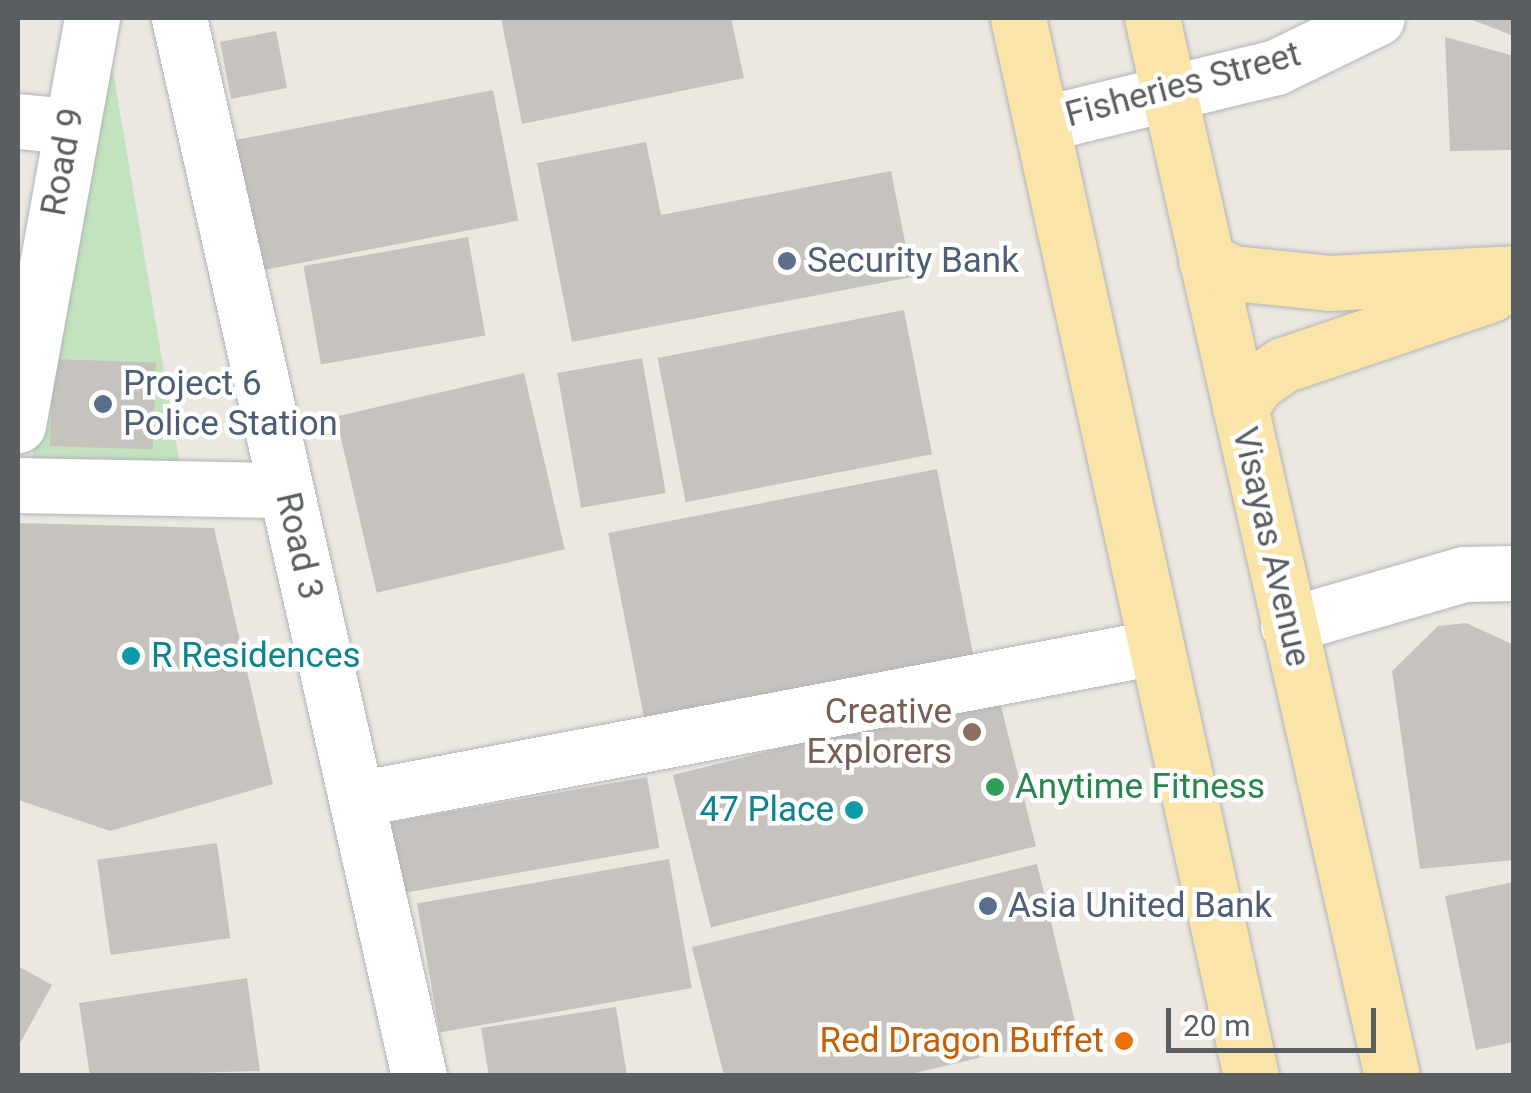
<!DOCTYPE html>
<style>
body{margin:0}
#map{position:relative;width:1531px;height:1093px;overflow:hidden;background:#ece8e1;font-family:Roboto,sans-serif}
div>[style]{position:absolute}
.green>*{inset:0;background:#c2e3be}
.building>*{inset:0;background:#c6c3be;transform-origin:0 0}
.roads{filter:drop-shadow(0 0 2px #b2b4b8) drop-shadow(0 0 2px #b2b4b8)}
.minor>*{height:55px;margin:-27.5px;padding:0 27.5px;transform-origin:27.5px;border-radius:27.5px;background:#fff}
.major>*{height:55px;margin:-27.5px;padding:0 27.5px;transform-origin:27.5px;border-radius:27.5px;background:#fbe4a7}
.dots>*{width:28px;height:28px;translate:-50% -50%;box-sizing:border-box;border:5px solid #fff;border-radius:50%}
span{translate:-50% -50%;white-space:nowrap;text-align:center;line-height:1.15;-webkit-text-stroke:9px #fff;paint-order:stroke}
.street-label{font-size:35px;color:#595e61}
.service-label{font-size:35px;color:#4e5e75}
.left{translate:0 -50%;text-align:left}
.culture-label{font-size:35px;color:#0d838f}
.right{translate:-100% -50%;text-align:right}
.education-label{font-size:35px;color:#785e54}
.leisure-label{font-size:35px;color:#27864d}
.food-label{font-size:35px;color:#c56008}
.frame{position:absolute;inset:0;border:20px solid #595e61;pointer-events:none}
.scale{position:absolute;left:1166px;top:1008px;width:210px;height:45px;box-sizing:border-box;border:5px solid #595e61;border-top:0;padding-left:12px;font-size:30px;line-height:35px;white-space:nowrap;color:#595e61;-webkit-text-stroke:8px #fff;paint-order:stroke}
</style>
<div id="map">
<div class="green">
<div style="clip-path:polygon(105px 24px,182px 477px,30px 471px)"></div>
</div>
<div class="building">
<div style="clip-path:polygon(501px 18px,731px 18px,744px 78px,522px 124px)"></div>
<div style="clip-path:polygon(1467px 18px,1514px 18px,1514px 36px)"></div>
<div style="left:276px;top:31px;width:58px;height:57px;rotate:79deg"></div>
<div style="clip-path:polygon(1445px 37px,1514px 56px,1514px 150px,1450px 151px)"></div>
<div style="left:493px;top:90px;width:133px;height:275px;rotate:79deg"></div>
<div style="clip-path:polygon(646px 142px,661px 215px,891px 171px,912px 277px,572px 342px,537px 163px)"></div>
<div style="left:468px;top:237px;width:100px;height:167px;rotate:80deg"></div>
<div style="left:904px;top:310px;width:147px;height:251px;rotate:79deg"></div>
<div style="left:642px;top:358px;width:137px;height:86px;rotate:80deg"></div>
<div style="left:53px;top:359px;width:103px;height:87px;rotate:2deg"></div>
<div style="left:524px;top:373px;width:181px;height:193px;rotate:77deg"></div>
<div style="left:937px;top:469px;width:201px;height:335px;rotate:79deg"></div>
<div style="clip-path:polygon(18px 523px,214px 528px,273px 784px,110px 831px,18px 800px)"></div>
<div style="clip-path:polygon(1466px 623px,1514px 645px,1514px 860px,1420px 869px,1392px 671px,1438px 626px)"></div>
<div style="left:998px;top:694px;width:157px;height:335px;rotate:76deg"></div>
<div style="left:647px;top:777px;width:72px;height:264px;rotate:80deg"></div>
<div style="left:217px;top:843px;width:96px;height:121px;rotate:82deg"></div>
<div style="left:669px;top:859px;width:131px;height:256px;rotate:80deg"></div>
<div style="clip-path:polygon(1037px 864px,1078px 1034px,903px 1076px,724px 1076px,692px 947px)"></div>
<div style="clip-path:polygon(1514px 882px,1514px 1042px,1476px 1050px,1445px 896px)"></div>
<div style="clip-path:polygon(18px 966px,52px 985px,18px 1047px)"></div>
<div style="clip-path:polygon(247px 978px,260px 1071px,90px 1076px,79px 1003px)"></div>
<div style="clip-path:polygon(616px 1007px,627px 1076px,489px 1076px,481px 1028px)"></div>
</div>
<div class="roads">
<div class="minor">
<div style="left:179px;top:18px;width:1085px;rotate:77.22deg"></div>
<div style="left:18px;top:121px;width:50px;rotate:5.7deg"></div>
<div style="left:1042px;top:124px;width:241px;rotate:-13.7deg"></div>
<div style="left:1276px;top:67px;width:112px;rotate:-25.9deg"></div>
<div style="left:18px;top:425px;width:414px;rotate:-79.7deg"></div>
<div style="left:18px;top:485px;width:268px;rotate:1.1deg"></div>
<div style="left:1288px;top:625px;width:182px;rotate:-16.2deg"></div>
<div style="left:1463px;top:574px;width:51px;rotate:-1.1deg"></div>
<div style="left:357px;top:799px;width:813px;rotate:-10.77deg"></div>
</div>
<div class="major">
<div style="left:1018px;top:18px;width:1083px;rotate:77.58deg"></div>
<div style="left:1152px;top:18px;width:1085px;rotate:77.22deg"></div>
<div style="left:1206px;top:260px;width:30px;rotate:26deg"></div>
<div style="left:1233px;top:273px;width:97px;rotate:5.9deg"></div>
<div style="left:1329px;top:283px;width:185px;rotate:-3.1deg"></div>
<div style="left:1240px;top:408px;width:30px;rotate:-56deg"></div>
<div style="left:1257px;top:383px;width:32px;rotate:-35deg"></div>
<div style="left:1283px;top:365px;width:220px;rotate:-18.8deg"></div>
</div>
</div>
<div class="dots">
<div style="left:787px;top:261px;background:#5c6f8a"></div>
<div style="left:103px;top:404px;background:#5c6f8a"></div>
<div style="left:131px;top:656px;background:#0f9aa8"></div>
<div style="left:972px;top:732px;background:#8d6e63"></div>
<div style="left:995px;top:787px;background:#2e9e5b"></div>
<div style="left:854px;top:810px;background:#0f9aa8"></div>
<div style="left:988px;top:906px;background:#5c6f8a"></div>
<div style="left:1124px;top:1041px;background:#e8710a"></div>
</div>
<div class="street-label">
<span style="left:1183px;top:85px;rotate:-15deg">Fisheries Street</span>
<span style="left:63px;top:162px;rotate:-80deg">Road 9</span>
<span style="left:299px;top:546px;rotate:77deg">Road 3</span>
<span style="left:1271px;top:547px;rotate:77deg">Visayas Avenue</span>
</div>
<div class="service-label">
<span class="left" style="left:807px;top:261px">Security Bank</span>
<span class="left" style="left:123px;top:404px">Project 6<br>Police Station</span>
<span class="left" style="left:1008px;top:906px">Asia United Bank</span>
</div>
<div class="culture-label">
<span class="left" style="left:151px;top:656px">R Residences</span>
<span class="right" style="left:834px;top:810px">47 Place</span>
</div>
<div class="education-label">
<span class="right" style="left:952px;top:732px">Creative<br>Explorers</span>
</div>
<div class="leisure-label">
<span class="left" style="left:1015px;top:787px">Anytime Fitness</span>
</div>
<div class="food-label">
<span class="right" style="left:1104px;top:1041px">Red Dragon Buffet</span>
</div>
<div class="frame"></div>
<div class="scale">20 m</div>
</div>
